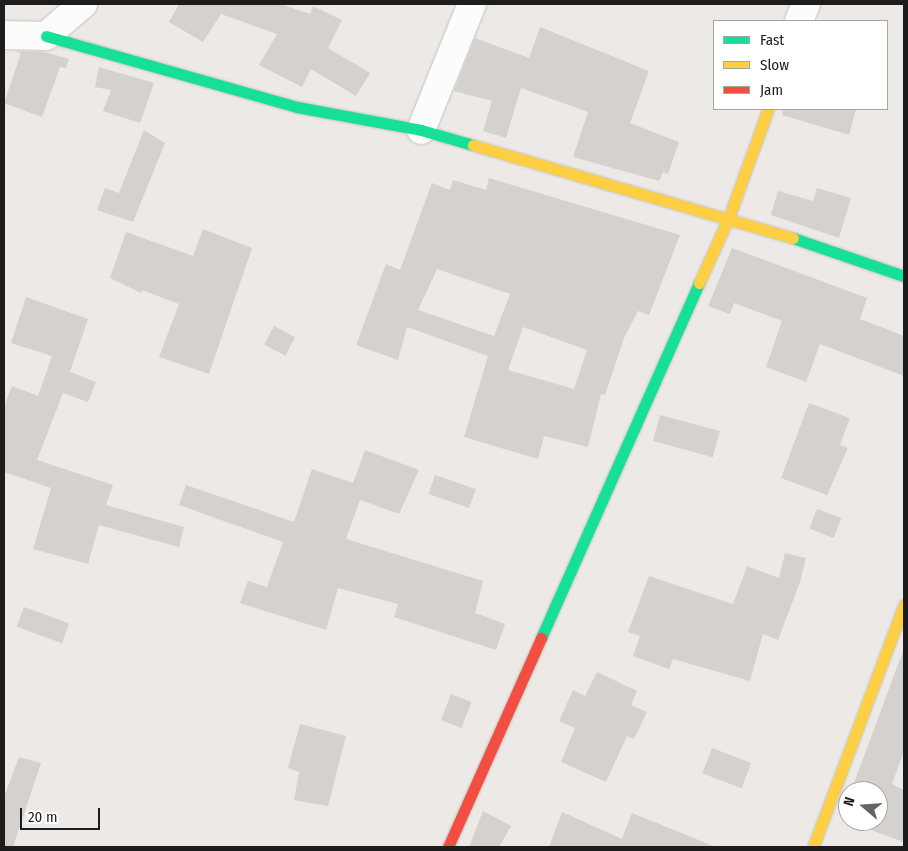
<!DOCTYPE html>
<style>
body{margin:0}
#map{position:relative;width:908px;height:851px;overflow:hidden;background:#ece9e6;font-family:"Fira Sans Condensed",sans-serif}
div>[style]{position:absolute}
.building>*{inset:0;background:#d4d1cf;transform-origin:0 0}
.roads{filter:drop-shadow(0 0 1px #c4c3c2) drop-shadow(0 0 1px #c4c3c2)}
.street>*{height:28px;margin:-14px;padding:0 14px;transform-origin:14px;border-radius:14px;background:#fcfcfb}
.fast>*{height:11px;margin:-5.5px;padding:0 5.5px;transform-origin:5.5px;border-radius:5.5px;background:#16e098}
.slow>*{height:11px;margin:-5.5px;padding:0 5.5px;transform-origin:5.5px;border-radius:5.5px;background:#ffcf43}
.jam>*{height:11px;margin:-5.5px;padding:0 5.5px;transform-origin:5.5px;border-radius:5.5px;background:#f24e42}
span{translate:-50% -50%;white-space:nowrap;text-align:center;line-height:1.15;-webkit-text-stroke:4.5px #fff;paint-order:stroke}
.frame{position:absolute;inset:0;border:5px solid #1d1d1d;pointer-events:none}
.legend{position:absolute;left:713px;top:20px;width:175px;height:90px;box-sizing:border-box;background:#fff;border:1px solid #a5a5a5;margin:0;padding:6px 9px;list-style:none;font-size:15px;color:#1d1d1d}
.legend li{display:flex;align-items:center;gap:10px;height:25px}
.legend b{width:25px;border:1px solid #a5a5a5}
.north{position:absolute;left:838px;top:781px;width:50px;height:50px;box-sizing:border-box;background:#fff;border:1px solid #a5a5a5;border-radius:50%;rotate:288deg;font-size:14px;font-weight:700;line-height:20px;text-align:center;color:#1d1d1d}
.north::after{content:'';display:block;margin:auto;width:18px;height:22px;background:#656463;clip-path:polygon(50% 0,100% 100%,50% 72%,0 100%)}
.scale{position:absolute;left:20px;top:808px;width:80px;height:22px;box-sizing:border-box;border:2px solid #1d1d1d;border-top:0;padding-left:6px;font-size:15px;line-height:18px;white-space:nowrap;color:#1d1d1d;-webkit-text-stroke:4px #fff;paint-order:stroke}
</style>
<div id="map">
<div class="building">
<div style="clip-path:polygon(179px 4px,281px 4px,310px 14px,313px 6px,342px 20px,328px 48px,370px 73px,356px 96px,311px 69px,302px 87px,259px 65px,277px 34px,221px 14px,203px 42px,169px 22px)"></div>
<div style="clip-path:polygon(540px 27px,649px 71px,630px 123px,679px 142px,668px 174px,663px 172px,659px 181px,573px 157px,588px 112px,521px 88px,506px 138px,483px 131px,492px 101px,454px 91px,475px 38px,529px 58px)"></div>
<div style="clip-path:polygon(14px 51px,44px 52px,69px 59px,66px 68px,60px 67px,42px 117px,4px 103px,21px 53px)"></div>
<div style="clip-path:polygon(99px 67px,154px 83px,140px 123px,103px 111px,111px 90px,95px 87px)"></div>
<div style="clip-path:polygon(783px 109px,856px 109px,849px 135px,782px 115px)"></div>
<div style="clip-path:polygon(144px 130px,165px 143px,133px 222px,97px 210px,105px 188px,119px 193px)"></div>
<div style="clip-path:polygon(evenodd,489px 178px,680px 235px,649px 315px,638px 311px,624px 338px,605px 395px,601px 394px,588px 447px,544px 436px,538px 459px,464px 437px,488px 356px,407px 327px,398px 360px,356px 345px,386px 264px,400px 270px,432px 183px,450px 190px,453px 180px,486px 190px,489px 178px,437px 269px,510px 294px,494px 336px,418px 310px,437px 269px,489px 178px,523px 327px,587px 350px,574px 389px,508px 370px,523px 327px)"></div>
<div style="clip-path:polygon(817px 188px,851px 198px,839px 238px,771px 215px,778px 191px,813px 201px)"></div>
<div style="clip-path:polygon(203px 229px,252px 248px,209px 374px,159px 357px,179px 304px,142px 290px,141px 293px,110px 278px,126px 232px,193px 256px)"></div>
<div style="clip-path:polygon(732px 248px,867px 298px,860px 319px,904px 336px,904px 376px,820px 344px,806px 382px,766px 367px,782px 321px,734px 303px,730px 314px,708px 306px)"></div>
<div style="clip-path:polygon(26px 297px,88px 319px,70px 372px,96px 382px,88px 402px,63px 393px,37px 460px,113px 485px,106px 505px,184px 527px,179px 547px,99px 525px,88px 564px,33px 549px,51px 488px,4px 472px,4px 407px,12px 386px,38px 396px,52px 356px,11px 343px)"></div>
<div style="left:274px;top:326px;width:24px;height:21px;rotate:28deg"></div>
<div style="clip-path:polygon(809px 403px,850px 418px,840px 445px,848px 448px,827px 495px,781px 478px)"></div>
<div style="left:660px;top:415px;width:62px;height:27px;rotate:15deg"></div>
<div style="clip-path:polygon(365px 450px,419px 470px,399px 514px,360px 500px,346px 539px,483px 581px,475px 613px,505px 624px,496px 650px,394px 617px,398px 604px,338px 588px,326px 630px,240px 603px,248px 581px,267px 587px,283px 542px,179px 505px,186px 485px,294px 522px,312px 469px,353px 483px)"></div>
<div style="left:435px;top:475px;width:43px;height:20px;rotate:19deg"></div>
<div style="left:817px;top:509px;width:26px;height:21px;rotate:21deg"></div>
<div style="clip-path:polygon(785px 553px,806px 558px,800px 582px,778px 640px,763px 634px,750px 681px,673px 659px,669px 669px,633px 656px,640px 636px,628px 632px,649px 576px,733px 604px,747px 566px,779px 578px)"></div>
<div style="left:24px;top:607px;width:48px;height:21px;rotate:20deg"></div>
<div style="clip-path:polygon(903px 651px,904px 751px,892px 784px,904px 790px,904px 842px,860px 826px,862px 821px,878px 821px,878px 791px,851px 791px)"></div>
<div style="clip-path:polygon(597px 672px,637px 691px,631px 705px,647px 712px,634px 739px,627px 736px,606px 782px,561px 762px,575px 728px,559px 721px,573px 690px,585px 696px)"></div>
<div style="left:451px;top:694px;width:22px;height:28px;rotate:21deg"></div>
<div style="clip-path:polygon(300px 724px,346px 736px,328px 806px,294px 800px,299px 772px,288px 768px)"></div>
<div style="left:712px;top:748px;width:42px;height:27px;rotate:21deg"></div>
<div style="clip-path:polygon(19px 757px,41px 763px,13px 847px,4px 847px,4px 797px)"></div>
<div style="clip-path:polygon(483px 811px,511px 826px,499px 847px,469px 847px)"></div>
<div style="clip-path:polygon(562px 812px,622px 839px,632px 813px,716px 847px,549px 847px)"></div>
</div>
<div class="roads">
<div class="street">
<div style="left:799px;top:21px;width:18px;rotate:-68deg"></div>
<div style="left:4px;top:35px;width:42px;rotate:1.4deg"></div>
<div style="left:46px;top:36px;width:49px;rotate:-40.9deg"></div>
<div style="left:421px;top:130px;width:136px;rotate:-68deg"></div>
</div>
<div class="fast">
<div style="left:46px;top:36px;width:261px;rotate:15.8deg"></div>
<div style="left:297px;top:107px;width:126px;rotate:10.5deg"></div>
<div style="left:421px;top:130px;width:54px;rotate:16.1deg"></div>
<div style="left:793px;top:238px;width:117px;rotate:18.9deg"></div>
<div style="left:541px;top:638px;width:389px;rotate:-66deg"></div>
</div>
<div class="slow">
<div style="left:473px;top:145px;width:333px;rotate:16.2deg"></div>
<div style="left:699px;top:283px;width:72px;rotate:-65.6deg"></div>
<div style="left:729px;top:217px;width:115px;rotate:-70.1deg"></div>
<div style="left:813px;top:847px;width:259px;rotate:-69.4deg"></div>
</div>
<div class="jam">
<div style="left:448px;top:847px;width:229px;rotate:-66deg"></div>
</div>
</div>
<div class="frame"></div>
<ul class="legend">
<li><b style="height:6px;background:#16e098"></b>Fast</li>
<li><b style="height:6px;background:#ffcf43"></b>Slow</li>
<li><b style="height:6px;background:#f24e42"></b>Jam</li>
</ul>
<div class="north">N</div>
<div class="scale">20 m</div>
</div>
